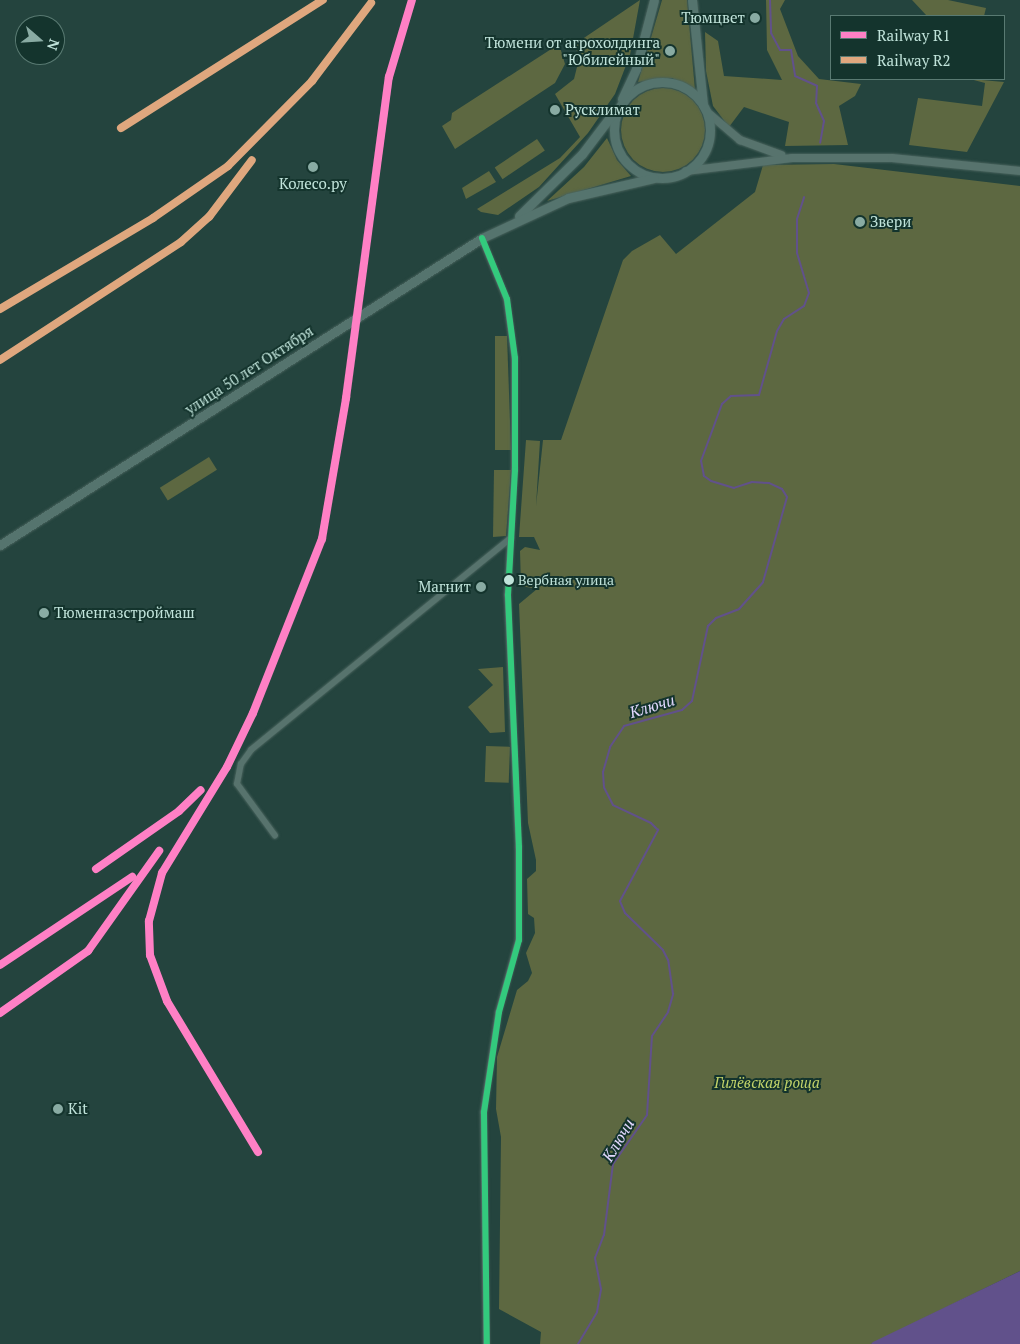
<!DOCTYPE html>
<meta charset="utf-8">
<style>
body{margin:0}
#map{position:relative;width:1020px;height:1344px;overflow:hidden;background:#24443e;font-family:"PT Serif",serif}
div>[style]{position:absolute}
.green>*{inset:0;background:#5d6841;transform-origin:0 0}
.round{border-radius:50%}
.water>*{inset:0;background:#61518b}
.stream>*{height:2px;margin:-1px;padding:0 1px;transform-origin:1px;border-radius:1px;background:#61518b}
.roads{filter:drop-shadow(0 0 1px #48625c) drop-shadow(0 0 1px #48625c)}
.minor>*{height:5.5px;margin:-2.75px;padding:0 2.75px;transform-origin:2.75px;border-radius:2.75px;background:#57736d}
.tertiary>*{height:8px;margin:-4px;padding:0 4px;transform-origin:4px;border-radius:4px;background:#57736d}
.secondary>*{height:9px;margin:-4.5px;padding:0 4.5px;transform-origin:4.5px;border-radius:4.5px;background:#55746e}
.secondary>.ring{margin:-4.5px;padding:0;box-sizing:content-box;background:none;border:9px solid #55746e;border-radius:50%}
.bus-1>*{height:6px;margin:-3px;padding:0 3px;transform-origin:3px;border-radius:3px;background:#33ca7d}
.rail-1>*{height:8px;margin:-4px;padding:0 4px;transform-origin:4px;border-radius:4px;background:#ff80c5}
.rail-2>*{height:8px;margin:-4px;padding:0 4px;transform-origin:4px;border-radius:4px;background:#dfa77e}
.dots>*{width:14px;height:14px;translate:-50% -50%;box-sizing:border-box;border:2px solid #14342d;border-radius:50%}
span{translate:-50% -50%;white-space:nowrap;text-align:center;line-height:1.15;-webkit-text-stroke:4px #14342d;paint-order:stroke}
.bus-label{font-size:14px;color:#c0e3da}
.left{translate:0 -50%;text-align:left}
.poi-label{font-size:15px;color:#c0e3da}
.right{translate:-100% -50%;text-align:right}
.street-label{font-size:15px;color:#c0e3da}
.park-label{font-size:15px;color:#c2d369;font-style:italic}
.water-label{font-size:16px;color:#e2d8fe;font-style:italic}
.legend{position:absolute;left:830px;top:15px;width:175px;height:65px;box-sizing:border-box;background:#14342d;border:1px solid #597a72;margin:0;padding:6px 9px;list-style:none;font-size:15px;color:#c0e3da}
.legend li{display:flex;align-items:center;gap:10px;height:25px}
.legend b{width:25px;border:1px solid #597a72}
.north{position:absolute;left:15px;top:15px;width:50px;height:50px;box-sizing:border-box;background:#14342d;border:1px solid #597a72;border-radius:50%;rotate:109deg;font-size:14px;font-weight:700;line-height:20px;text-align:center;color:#c0e3da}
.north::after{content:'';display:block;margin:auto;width:18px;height:22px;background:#89aba3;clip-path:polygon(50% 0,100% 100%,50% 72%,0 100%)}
</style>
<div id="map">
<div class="green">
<div style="clip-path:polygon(640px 0,630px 55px,615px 94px,588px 133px,539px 187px,498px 215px,481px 212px,477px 209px,560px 158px,580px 137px,555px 94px,574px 79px,579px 59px,575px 44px)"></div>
<div style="clip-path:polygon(662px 0,687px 0,695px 90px,672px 78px,638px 82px)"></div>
<div style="clip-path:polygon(766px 0,785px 0,780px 9px,798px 56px,819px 79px,861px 84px,855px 96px,839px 106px,848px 145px,785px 146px,789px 122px,744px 107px,729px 127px,713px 106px,706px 71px,705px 32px,718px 41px,724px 76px,782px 80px,767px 50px)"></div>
<div style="clip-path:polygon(912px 0,948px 0,986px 8px,984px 16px,927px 16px)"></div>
<div style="clip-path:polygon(559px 44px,565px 64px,555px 83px,455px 149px,442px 126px,451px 120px,452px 113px)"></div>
<div style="clip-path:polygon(970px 79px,1004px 82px,967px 152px,909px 145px,918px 98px,982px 106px,985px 83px)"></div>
<div class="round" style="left:621px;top:88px;width:84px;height:84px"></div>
<div style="clip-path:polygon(607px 138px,617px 160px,631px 176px,547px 201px,584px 167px)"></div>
<div style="left:537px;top:139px;width:14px;height:51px;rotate:56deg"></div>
<div style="clip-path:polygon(834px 164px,1020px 186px,1020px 1271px,871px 1344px,540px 1344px,541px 1332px,499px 1309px,501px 1137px,496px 1109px,497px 1057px,517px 990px,528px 981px,532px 973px,526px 953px,535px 933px,534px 918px,528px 914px,527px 879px,536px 871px,536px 860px,528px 823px,519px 604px,537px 589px,521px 586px,520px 551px,525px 547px,540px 550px,534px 537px,519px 537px,526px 440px,540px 441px,536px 506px,543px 440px,561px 440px,623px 260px,632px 251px,660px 235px,676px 254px,755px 192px,763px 165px)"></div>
<div style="clip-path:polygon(489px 171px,496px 182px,466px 199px,462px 188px)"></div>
<div style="clip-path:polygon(495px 336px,507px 336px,511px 450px,495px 450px)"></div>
<div style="left:209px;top:457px;width:15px;height:58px;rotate:58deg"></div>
<div style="clip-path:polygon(494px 470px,511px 470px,506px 536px,493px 537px)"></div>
<div style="clip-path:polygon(503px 667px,505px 732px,490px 733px,468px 707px,493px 685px,478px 669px)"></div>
<div style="left:486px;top:746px;width:24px;height:36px;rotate:2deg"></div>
</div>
<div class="water">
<div style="clip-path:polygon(1020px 1271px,1020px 1344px,871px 1344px,873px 1342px)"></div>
</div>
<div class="stream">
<div style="left:770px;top:0;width:33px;rotate:88deg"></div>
<div style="left:771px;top:33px;width:19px;rotate:62deg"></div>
<div style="left:780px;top:50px;width:11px"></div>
<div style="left:791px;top:50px;width:26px;rotate:81deg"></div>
<div style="left:795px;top:76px;width:24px;rotate:24deg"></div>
<div style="left:817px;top:86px;width:17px;rotate:93deg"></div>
<div style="left:816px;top:103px;width:20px;rotate:66deg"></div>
<div style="left:824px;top:121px;width:22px;rotate:100deg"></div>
<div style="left:578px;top:1344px;width:37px;rotate:-59deg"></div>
<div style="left:597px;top:1312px;width:23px;rotate:-80deg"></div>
<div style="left:601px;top:1289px;width:32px;rotate:-101deg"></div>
<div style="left:595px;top:1258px;width:25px;rotate:-69deg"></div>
<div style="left:604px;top:1235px;width:72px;rotate:-82.8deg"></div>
<div style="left:613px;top:1164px;width:60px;rotate:-55.2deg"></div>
<div style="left:647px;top:1115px;width:79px;rotate:-86.4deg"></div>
<div style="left:652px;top:1036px;width:29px;rotate:-56deg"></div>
<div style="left:668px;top:1012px;width:19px;rotate:-74deg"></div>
<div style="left:673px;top:994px;width:34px;rotate:-98deg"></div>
<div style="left:668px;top:960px;width:11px;rotate:-117deg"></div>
<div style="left:663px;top:950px;width:53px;rotate:-135.8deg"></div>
<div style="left:625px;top:913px;width:13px;rotate:-113deg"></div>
<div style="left:620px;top:901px;width:81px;rotate:-61.8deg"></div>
<div style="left:658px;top:830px;width:10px;rotate:-135deg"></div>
<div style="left:651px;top:823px;width:42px;rotate:-154.7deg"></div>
<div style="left:613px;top:805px;width:20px;rotate:-117deg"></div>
<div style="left:604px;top:787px;width:15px;rotate:-94deg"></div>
<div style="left:603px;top:772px;width:26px;rotate:-74deg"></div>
<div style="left:610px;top:747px;width:25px;rotate:-56deg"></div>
<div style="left:624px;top:726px;width:60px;rotate:-15.4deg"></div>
<div style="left:682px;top:710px;width:13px;rotate:-42deg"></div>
<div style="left:692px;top:701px;width:77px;rotate:-78deg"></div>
<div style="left:708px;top:626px;width:11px;rotate:-45deg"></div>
<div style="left:716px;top:618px;width:25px;rotate:-21deg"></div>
<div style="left:739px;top:609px;width:36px;rotate:-48deg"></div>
<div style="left:763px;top:582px;width:88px;rotate:-74.2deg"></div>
<div style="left:787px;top:497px;width:9px;rotate:-122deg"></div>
<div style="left:782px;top:489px;width:14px;rotate:-155deg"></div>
<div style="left:769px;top:483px;width:17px;rotate:-177deg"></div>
<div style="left:752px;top:482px;width:19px;rotate:162deg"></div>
<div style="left:734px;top:488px;width:24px;rotate:-163deg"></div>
<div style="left:711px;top:481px;width:9px;rotate:-144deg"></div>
<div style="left:704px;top:476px;width:15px;rotate:-101deg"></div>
<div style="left:701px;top:461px;width:61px;rotate:-69.8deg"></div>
<div style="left:722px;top:404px;width:12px;rotate:-42deg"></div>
<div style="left:731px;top:396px;width:28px;rotate:-2deg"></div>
<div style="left:759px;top:395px;width:66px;rotate:-74.3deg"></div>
<div style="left:777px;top:331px;width:14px;rotate:-60deg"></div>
<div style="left:784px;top:319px;width:24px;rotate:-33deg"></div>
<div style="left:804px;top:306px;width:14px;rotate:-69deg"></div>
<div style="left:809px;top:293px;width:42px;rotate:-106.7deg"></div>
<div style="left:797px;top:253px;width:34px;rotate:-90deg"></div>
<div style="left:797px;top:219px;width:23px;rotate:-72deg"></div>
</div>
<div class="roads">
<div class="minor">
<div style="left:482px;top:238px;width:66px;rotate:67.7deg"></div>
<div style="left:507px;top:299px;width:60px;rotate:82.3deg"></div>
<div style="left:515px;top:358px;width:112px;rotate:90deg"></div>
<div style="left:515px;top:470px;width:125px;rotate:93.2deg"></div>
<div style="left:508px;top:595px;width:252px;rotate:87.5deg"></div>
<div style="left:519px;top:847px;width:93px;rotate:90deg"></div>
<div style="left:519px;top:940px;width:75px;rotate:105.5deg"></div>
<div style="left:499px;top:1012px;width:101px;rotate:98.5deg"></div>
<div style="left:484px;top:1112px;width:232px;rotate:89.3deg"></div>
<div style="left:275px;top:836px;width:64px;rotate:-126.2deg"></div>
<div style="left:237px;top:784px;width:20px;rotate:-79deg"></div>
<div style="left:241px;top:764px;width:17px;rotate:-54deg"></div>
<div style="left:251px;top:750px;width:335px;rotate:-39.2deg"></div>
</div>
<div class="tertiary">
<div style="left:706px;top:111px;width:45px;rotate:40.5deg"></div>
<div style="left:740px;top:140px;width:44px;rotate:20.1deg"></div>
<div style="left:686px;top:171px;width:107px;rotate:-7deg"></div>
<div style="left:792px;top:158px;width:100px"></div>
<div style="left:892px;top:158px;width:129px;rotate:5.8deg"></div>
</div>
<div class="secondary">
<div style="left:692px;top:0;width:105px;rotate:84deg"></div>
<div class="ring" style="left:614px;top:82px;width:87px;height:87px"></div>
<div style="left:622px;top:99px;width:33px;rotate:-65deg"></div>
<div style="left:636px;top:69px;width:71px;rotate:-75.4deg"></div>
<div style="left:519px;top:216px;width:88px;rotate:-44.5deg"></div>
<div style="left:582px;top:154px;width:53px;rotate:-52.7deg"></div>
<div style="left:0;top:545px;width:571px;rotate:-32.49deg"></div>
<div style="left:482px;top:238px;width:95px;rotate:-24.9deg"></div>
<div style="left:568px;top:198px;width:88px;rotate:-13.1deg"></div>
</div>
</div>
<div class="bus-1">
<div style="left:482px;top:238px;width:66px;rotate:67.7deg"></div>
<div style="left:507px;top:299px;width:60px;rotate:82.3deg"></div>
<div style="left:515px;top:358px;width:112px;rotate:90deg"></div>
<div style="left:515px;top:470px;width:125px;rotate:93.2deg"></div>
<div style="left:508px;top:595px;width:252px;rotate:87.5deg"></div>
<div style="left:519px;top:847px;width:93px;rotate:90deg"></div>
<div style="left:519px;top:940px;width:75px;rotate:105.5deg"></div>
<div style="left:499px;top:1012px;width:101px;rotate:98.5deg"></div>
<div style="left:484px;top:1112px;width:232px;rotate:89.3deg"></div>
</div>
<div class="rail-1">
<div style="left:96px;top:869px;width:101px;rotate:-34.9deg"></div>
<div style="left:179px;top:811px;width:30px;rotate:-44deg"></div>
<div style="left:0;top:965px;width:159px;rotate:-33.7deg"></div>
<div style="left:0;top:1013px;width:108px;rotate:-35.2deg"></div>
<div style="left:88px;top:951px;width:123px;rotate:-54.6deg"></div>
<div style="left:258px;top:1152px;width:176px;rotate:-121.1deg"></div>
<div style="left:167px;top:1001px;width:49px;rotate:-110.3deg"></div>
<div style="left:150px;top:955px;width:34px;rotate:-92deg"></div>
<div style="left:149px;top:921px;width:50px;rotate:-74.8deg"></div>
<div style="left:162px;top:873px;width:124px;rotate:-58.5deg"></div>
<div style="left:227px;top:767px;width:60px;rotate:-64.3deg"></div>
<div style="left:253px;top:713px;width:187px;rotate:-68.4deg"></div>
<div style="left:322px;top:539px;width:143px;rotate:-80.3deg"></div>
<div style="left:346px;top:398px;width:324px;rotate:-82.4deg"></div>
<div style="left:389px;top:77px;width:80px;rotate:-73.4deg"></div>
</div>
<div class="rail-2">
<div style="left:121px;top:128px;width:239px;rotate:-32.4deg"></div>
<div style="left:0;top:309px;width:178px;rotate:-30.7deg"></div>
<div style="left:153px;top:218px;width:91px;rotate:-34.7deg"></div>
<div style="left:228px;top:166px;width:120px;rotate:-45.3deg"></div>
<div style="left:312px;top:81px;width:98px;rotate:-52.9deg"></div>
<div style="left:0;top:360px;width:216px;rotate:-33.1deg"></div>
<div style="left:181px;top:242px;width:38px;rotate:-42deg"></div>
<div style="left:209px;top:217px;width:71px;rotate:-53deg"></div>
</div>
<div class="dots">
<div style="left:755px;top:18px;background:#89aba3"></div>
<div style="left:670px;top:51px;background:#89aba3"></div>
<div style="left:555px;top:110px;background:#89aba3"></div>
<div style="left:313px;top:167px;background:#89aba3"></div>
<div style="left:860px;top:222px;background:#89aba3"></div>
<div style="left:509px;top:580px;background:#c0e3da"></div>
<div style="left:481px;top:587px;background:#89aba3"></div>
<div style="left:44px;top:613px;background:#89aba3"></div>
<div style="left:58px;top:1109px;background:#89aba3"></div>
</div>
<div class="bus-label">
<span class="left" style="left:518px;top:580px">Вербная улица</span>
</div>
<div class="poi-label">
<span class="right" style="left:745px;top:18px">Тюмцвет</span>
<span class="right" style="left:660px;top:51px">Тюмени от агрохолдинга<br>"Юбилейный"</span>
<span class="left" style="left:565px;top:110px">Русклимат</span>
<span style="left:313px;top:184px">Колесо.ру</span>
<span class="left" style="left:870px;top:222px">Звери</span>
<span class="right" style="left:471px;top:587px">Магнит</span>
<span class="left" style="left:54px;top:613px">Тюменгазстроймаш</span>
<span class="left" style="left:68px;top:1109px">Kit</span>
</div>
<div class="street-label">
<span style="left:249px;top:370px;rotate:-33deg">улица 50 лет Октября</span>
</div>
<div class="park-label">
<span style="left:767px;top:1083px">Гилёвская роща</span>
</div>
<div class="water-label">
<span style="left:652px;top:706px;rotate:-17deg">Ключи</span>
<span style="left:618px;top:1140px;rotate:-59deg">Ключи</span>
</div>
<ul class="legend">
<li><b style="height:6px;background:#ff80c5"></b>Railway R1</li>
<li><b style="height:6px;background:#dfa77e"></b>Railway R2</li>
</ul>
<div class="north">N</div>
</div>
